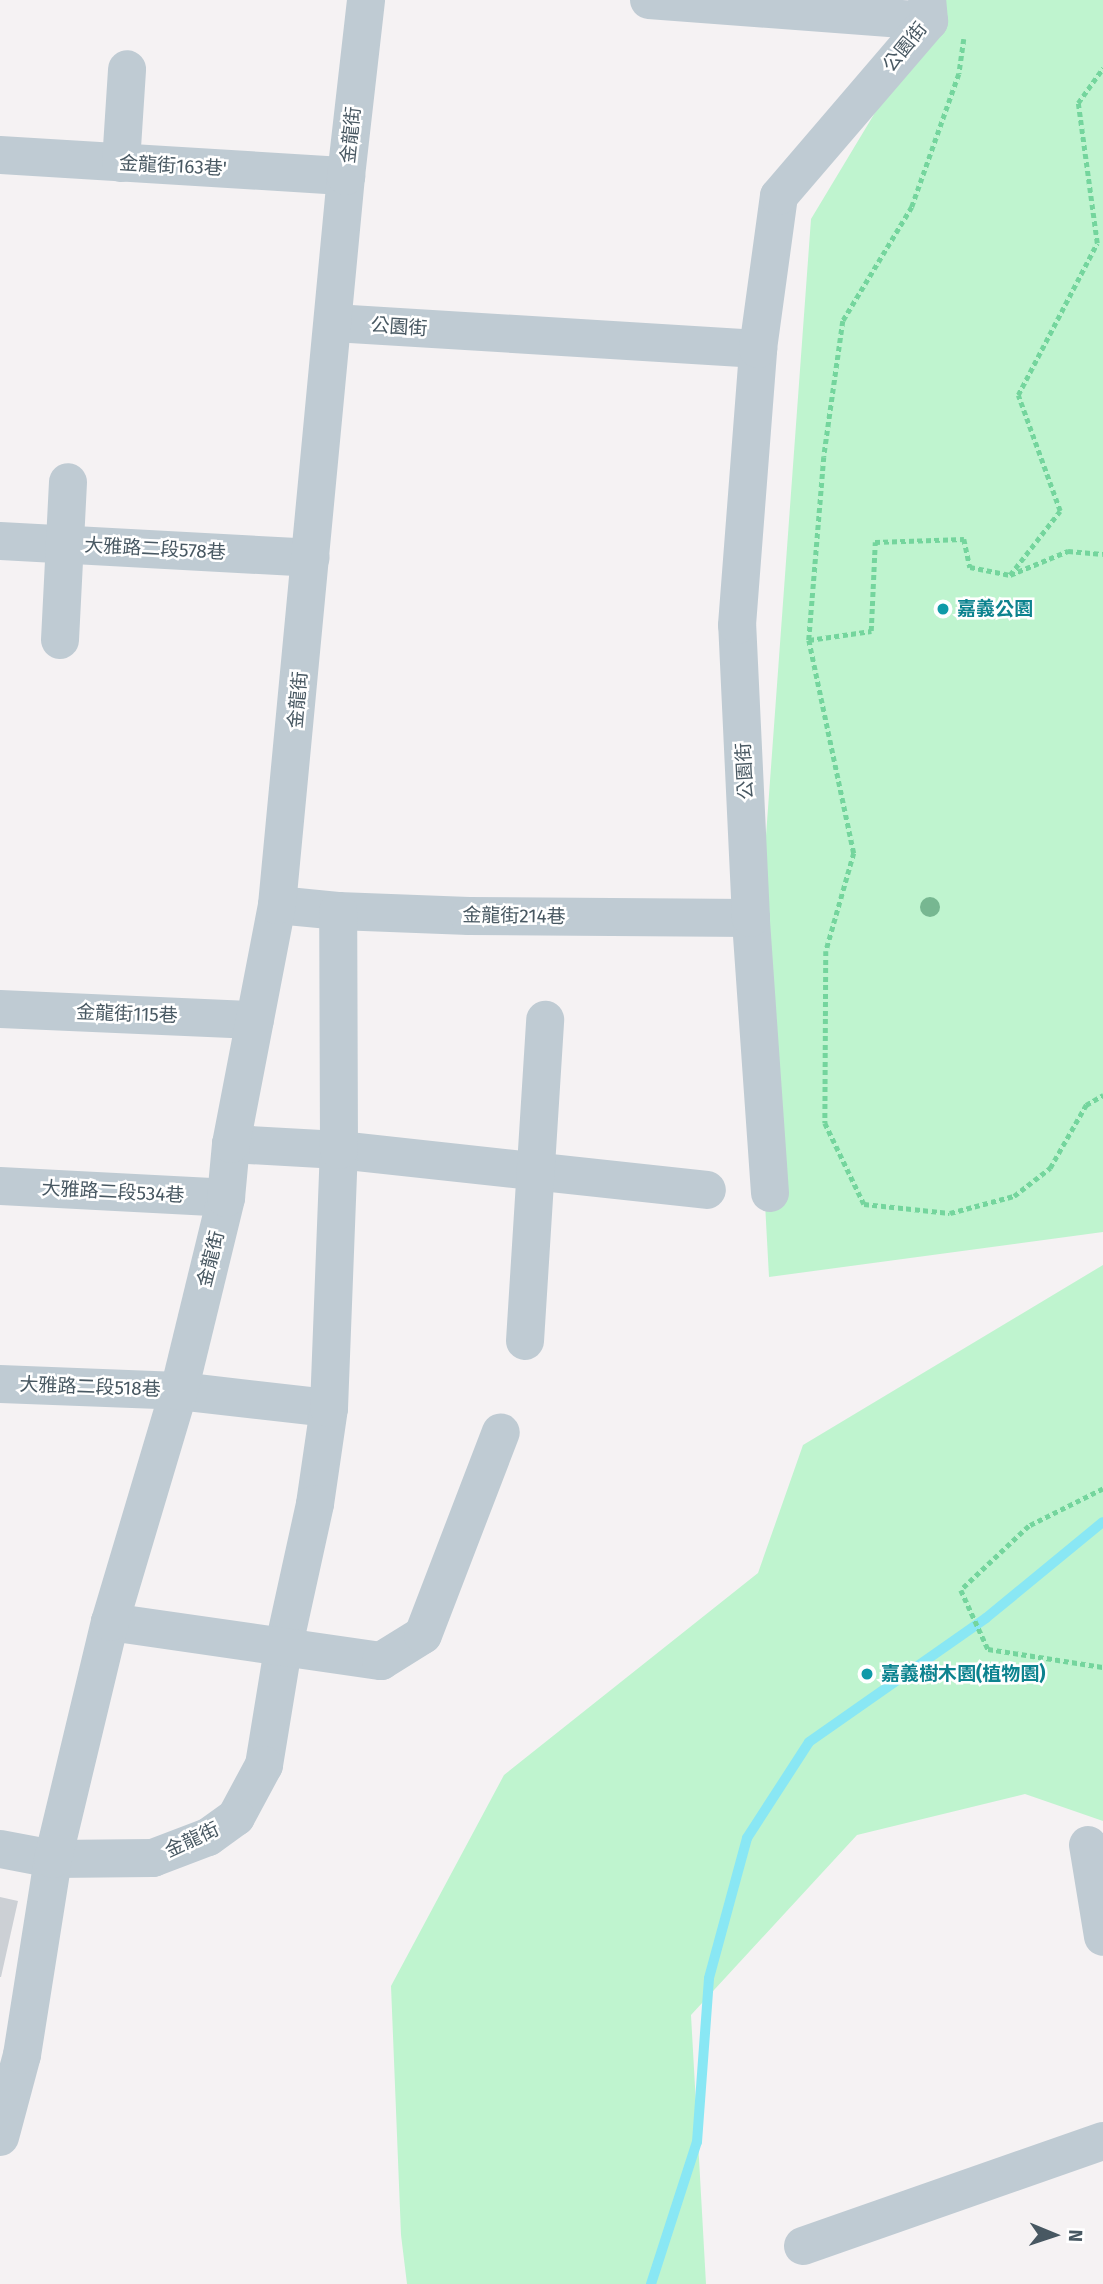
<!DOCTYPE html>
<meta charset="utf-8">
<style>
body{margin:0}
#map{position:relative;width:1103px;height:2284px;overflow:hidden;background:#f5f2f3;font-family:"Fira Sans","Noto Sans TC",sans-serif}
div>[style]{position:absolute}
.green>*{inset:0;background:#bff4cf}
.stream>*{height:10px;margin:-5px;padding:0 5px;transform-origin:5px;border-radius:5px;background:#89e7f4}
.building>*{inset:0;background:#ccd0d5}
.path>*{height:4.5px;margin-top:-2.25px;transform-origin:0;background:repeating-linear-gradient(90deg,#74d59d 0 5px,transparent 0 8.5px)}
.minor>*{height:38px;margin:-19px;padding:0 19px;transform-origin:19px;border-radius:19px;background:#bfcbd3}
.trees>*{width:20px;height:20px;margin:-10px;border-radius:50%;background:#77b791}
.dots>*{width:19px;height:19px;translate:-50% -50%;box-sizing:border-box;border:4px solid #fff;border-radius:50%}
span{translate:-50% -50%;white-space:nowrap;text-align:center;line-height:1.15;-webkit-text-stroke:5px #fff;paint-order:stroke}
.street-label{font-size:19px;color:#485862}
.culture-label{font-size:19px;color:#0d838f;font-weight:700}
.left{translate:0 -50%;text-align:left}
.north{position:absolute;left:1019px;top:2200px;width:70px;height:70px;-webkit-text-stroke:5px #fff;paint-order:stroke;rotate:92deg;font-size:19px;font-weight:700;line-height:28px;text-align:center;color:#485862}
.north::after{content:'';display:block;margin:auto;width:24px;height:32px;background:#485862;clip-path:polygon(50% 0,100% 100%,50% 72%,0 100%)}
</style>
<div id="map">
<div class="green">
<div style="clip-path:polygon(932px 0,1103px 0,1103px 1232px,769px 1277px,754px 1000px,811px 219px,932px 18px)"></div>
<div style="clip-path:polygon(1103px 1265px,1103px 1821px,1025px 1794px,857px 1835px,691px 2015px,706px 2284px,407px 2284px,401px 2235px,391px 1986px,504px 1775px,758px 1573px,803px 1445px)"></div>
</div>
<div class="stream">
<div style="left:651px;top:2284px;width:149px;rotate:-72.1deg"></div>
<div style="left:697px;top:2142px;width:164px;rotate:-85.8deg"></div>
<div style="left:709px;top:1978px;width:145px;rotate:-74.8deg"></div>
<div style="left:747px;top:1838px;width:114px;rotate:-57.1deg"></div>
<div style="left:809px;top:1742px;width:216px;rotate:-35deg"></div>
<div style="left:986px;top:1618px;width:151px;rotate:-39.4deg"></div>
</div>
<div class="building">
<div style="clip-path:polygon(0 1897px,18px 1901px,1px 1977px,0 1977px)"></div>
</div>
<div class="path">
<div style="left:964px;top:39px;width:35px;rotate:98deg"></div>
<div style="left:959px;top:74px;width:141px;rotate:109.5deg"></div>
<div style="left:912px;top:207px;width:133px;rotate:121.2deg"></div>
<div style="left:843px;top:321px;width:137px;rotate:98deg"></div>
<div style="left:824px;top:457px;width:184px;rotate:94.7deg"></div>
<div style="left:809px;top:640px;width:218px;rotate:78.1deg"></div>
<div style="left:854px;top:853px;width:102px;rotate:105.9deg"></div>
<div style="left:826px;top:951px;width:172px;rotate:90.3deg"></div>
<div style="left:825px;top:1123px;width:90px;rotate:64.3deg"></div>
<div style="left:864px;top:1204px;width:86px;rotate:6deg"></div>
<div style="left:950px;top:1213px;width:66px;rotate:-14.9deg"></div>
<div style="left:1014px;top:1196px;width:46px;rotate:-37.9deg"></div>
<div style="left:1050px;top:1168px;width:73px;rotate:-60.3deg"></div>
<div style="left:1086px;top:1105px;width:20px;rotate:-30deg"></div>
<div style="left:1010px;top:575px;width:81px;rotate:-52deg"></div>
<div style="left:1060px;top:511px;width:123px;rotate:-109.9deg"></div>
<div style="left:1018px;top:395px;width:171px;rotate:-62.5deg"></div>
<div style="left:1097px;top:243px;width:141px;rotate:-97.7deg"></div>
<div style="left:1078px;top:103px;width:43px;rotate:-54.5deg"></div>
<div style="left:809px;top:640px;width:63px;rotate:-8.3deg"></div>
<div style="left:871px;top:631px;width:89px;rotate:-87.4deg"></div>
<div style="left:875px;top:542px;width:89px;rotate:-1.9deg"></div>
<div style="left:964px;top:539px;width:29px;rotate:78deg"></div>
<div style="left:970px;top:567px;width:41px;rotate:11.3deg"></div>
<div style="left:1010px;top:575px;width:63px;rotate:-22.5deg"></div>
<div style="left:1068px;top:551px;width:35px;rotate:5deg"></div>
<div style="left:1103px;top:1489px;width:83px;rotate:153.4deg"></div>
<div style="left:1029px;top:1526px;width:93px;rotate:136.7deg"></div>
<div style="left:961px;top:1590px;width:65px;rotate:65.4deg"></div>
<div style="left:988px;top:1649px;width:116px;rotate:8.9deg"></div>
</div>
<div class="minor">
<div style="left:649px;top:0;width:281px;rotate:4.3deg"></div>
<div style="left:0;top:155px;width:347px;rotate:3.5deg"></div>
<div style="left:121px;top:163px;width:94px;rotate:-86.3deg"></div>
<div style="left:334px;top:323px;width:425px;rotate:3.5deg"></div>
<div style="left:0;top:541px;width:311px;rotate:3.1deg"></div>
<div style="left:60px;top:640px;width:158px;rotate:-87.1deg"></div>
<div style="left:277px;top:905px;width:61px;rotate:5.6deg"></div>
<div style="left:338px;top:911px;width:131px;rotate:2.2deg"></div>
<div style="left:469px;top:916px;width:282px;rotate:0.4deg"></div>
<div style="left:0;top:1009px;width:255px;rotate:2.5deg"></div>
<div style="left:231px;top:1144px;width:108px;rotate:3.2deg"></div>
<div style="left:339px;top:1150px;width:370px;rotate:6.2deg"></div>
<div style="left:0;top:1186px;width:226px;rotate:3deg"></div>
<div style="left:770px;top:1193px;width:276px;rotate:-94deg"></div>
<div style="left:751px;top:918px;width:293px;rotate:-92.7deg"></div>
<div style="left:737px;top:625px;width:277px;rotate:-85.6deg"></div>
<div style="left:758px;top:349px;width:154px;rotate:-82.2deg"></div>
<div style="left:779px;top:196px;width:230px;rotate:-49.4deg"></div>
<div style="left:929px;top:21px;width:21px;rotate:-95deg"></div>
<div style="left:525px;top:1341px;width:322px;rotate:-86.4deg"></div>
<div style="left:0;top:1384px;width:179px;rotate:2.2deg"></div>
<div style="left:179px;top:1391px;width:151px;rotate:6.5deg"></div>
<div style="left:329px;top:1408px;width:97px;rotate:98.3deg"></div>
<div style="left:315px;top:1504px;width:148px;rotate:102.4deg"></div>
<div style="left:283px;top:1649px;width:118px;rotate:99.3deg"></div>
<div style="left:264px;top:1765px;width:59px;rotate:118.3deg"></div>
<div style="left:236px;top:1817px;width:34px;rotate:144deg"></div>
<div style="left:208px;top:1837px;width:59px;rotate:159.1deg"></div>
<div style="left:153px;top:1858px;width:100px;rotate:179.4deg"></div>
<div style="left:53px;top:1859px;width:54px;rotate:-169.3deg"></div>
<div style="left:329px;top:1408px;width:258px;rotate:-87.8deg"></div>
<div style="left:339px;top:1150px;width:239px;rotate:-90.2deg"></div>
<div style="left:110px;top:1622px;width:274px;rotate:8.2deg"></div>
<div style="left:381px;top:1661px;width:49px;rotate:-31.8deg"></div>
<div style="left:423px;top:1635px;width:217px;rotate:-69deg"></div>
<div style="left:1088px;top:1845px;width:93px;rotate:80.7deg"></div>
<div style="left:0;top:2137px;width:85px;rotate:-75deg"></div>
<div style="left:22px;top:2055px;width:198px;rotate:-81deg"></div>
<div style="left:53px;top:1859px;width:244px;rotate:-76.5deg"></div>
<div style="left:110px;top:1622px;width:241px;rotate:-73.4deg"></div>
<div style="left:179px;top:1391px;width:199px;rotate:-76.3deg"></div>
<div style="left:226px;top:1198px;width:54px;rotate:-84.7deg"></div>
<div style="left:231px;top:1144px;width:243px;rotate:-79.1deg"></div>
<div style="left:277px;top:905px;width:732px;rotate:-84.59deg"></div>
<div style="left:346px;top:176px;width:177px;rotate:-83.5deg"></div>
<div style="left:803px;top:2246px;width:318px;rotate:-19.3deg"></div>
</div>
<div class="trees">
<div style="left:930px;top:907px"></div>
</div>
<div class="dots">
<div style="left:943px;top:609px;background:#0f9aa8"></div>
<div style="left:867px;top:1674px;background:#0f9aa8"></div>
</div>
<div class="street-label">
<span style="left:905px;top:47px;rotate:-51deg">公園街</span>
<span style="left:351px;top:135px;rotate:-84deg">金龍街</span>
<span style="left:173px;top:166px;rotate:3deg">金龍街163巷'</span>
<span style="left:399px;top:327px;rotate:4deg">公園街</span>
<span style="left:155px;top:549px;rotate:3deg">大雅路二段578巷</span>
<span style="left:298px;top:700px;rotate:-85deg">金龍街</span>
<span style="left:745px;top:771px;rotate:-93deg">公園街</span>
<span style="left:514px;top:916px;rotate:1deg">金龍街214巷</span>
<span style="left:127px;top:1014px;rotate:2deg">金龍街115巷</span>
<span style="left:113px;top:1192px;rotate:3deg">大雅路二段534巷</span>
<span style="left:211px;top:1259px;rotate:-76deg">金龍街</span>
<span style="left:90px;top:1387px;rotate:2deg">大雅路二段518巷</span>
<span style="left:192px;top:1840px;rotate:-25deg">金龍街</span>
</div>
<div class="culture-label">
<span class="left" style="left:957px;top:609px">嘉義公園</span>
<span class="left" style="left:881px;top:1674px">嘉義樹木園(植物園)</span>
</div>
<div class="north">N</div>
</div>
